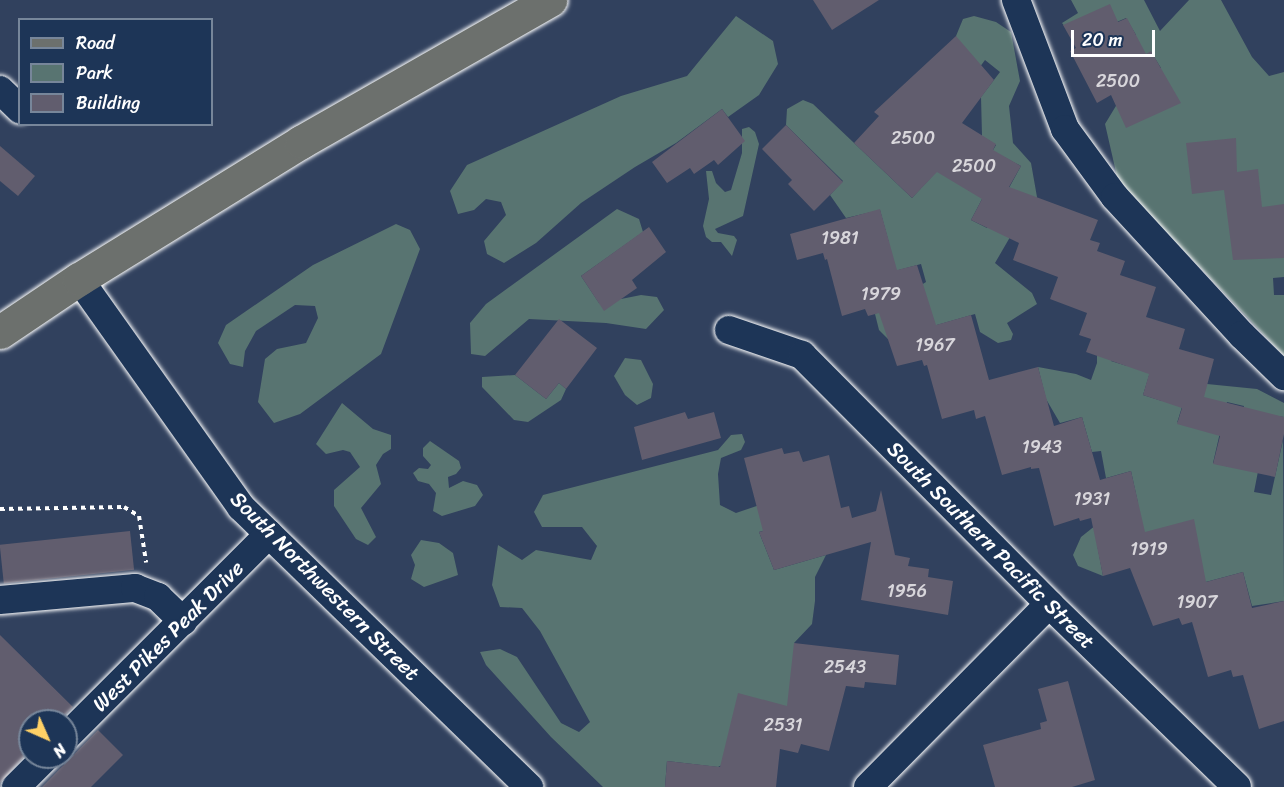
<!DOCTYPE html>
<style>
body{margin:0}
#map{position:relative;width:1284px;height:787px;overflow:hidden;background:#31415e;font-family:Sriracha,sans-serif}
div>[style]{position:absolute}
.green>*{inset:0;background:#587471}
.building>*{inset:0;background:#615d6e;transform-origin:0 0}
.path>*{height:4px;margin-top:-2px;transform-origin:0;background:repeating-linear-gradient(90deg,#fff 0 4.5px,transparent 0 9px)}
.roads{filter:drop-shadow(0 0 2px #fff) drop-shadow(0 0 2px #fff)}
.minor>*{height:28px;margin:-14px;padding:0 14px;transform-origin:14px;border-radius:14px;background:#1d3557}
.primary>*{height:33px;margin:-16.5px;padding:0 16.5px;transform-origin:16.5px;border-radius:16.5px;background:#6c706d}
span{translate:-50% -50%;white-space:nowrap;text-align:center;line-height:1.15;-webkit-text-stroke:4.5px #1d3557;paint-order:stroke}
.number-label{font-size:18px;color:#d8d6db}
.number-label span{-webkit-text-stroke-width:0}
.street-label{font-size:21px;color:#fff}
.legend{position:absolute;left:18px;top:18px;width:195px;height:108px;box-sizing:border-box;background:#1d3557;border:2px solid #77869a;margin:0;padding:8px 10px;list-style:none;font-size:18px;color:#fff}
.legend li{display:flex;align-items:center;gap:12px;height:30px}
.legend b{width:30px;border:2px solid #77869a}
.north{position:absolute;left:18px;top:709px;width:60px;height:60px;box-sizing:border-box;background:#1d3557;border:2px solid #77869a;border-radius:50%;rotate:135deg;font-size:16px;font-weight:700;line-height:24px;text-align:center;color:#fff}
.north::after{content:'';display:block;margin:auto;width:21px;height:27px;background:#ffd166;clip-path:polygon(50% 0,100% 100%,50% 72%,0 100%)}
.scale{position:absolute;left:1071px;top:30px;width:84px;height:27px;box-sizing:border-box;border:3px solid #fff;border-top:0;padding-left:8px;font-size:18px;line-height:21px;white-space:nowrap;color:#fff;-webkit-text-stroke:4px #1d3557;paint-order:stroke}
</style>
<div id="map">
<div class="green">
<div style="clip-path:polygon(1071px 0,1144px 0,1160px 31px,1189px 0,1221px 0,1252px 57px,1269px 76px,1284px 72px,1284px 277px,1273px 278px,1274px 295px,1284px 295px,1284px 356px,1118px 181px,1105px 124px,1128px 86px,1161px 68px,1151px 52px,1107px 77px,1136px 35px,1126px 18px,1075px 40px,1062px 23px,1078px 13px)"></div>
<div style="clip-path:polygon(736px 16px,773px 41px,778px 64px,759px 95px,728px 117px,722px 109px,676px 143px,635px 167px,581px 203px,536px 243px,504px 263px,487px 254px,484px 241px,506px 215px,501px 202px,486px 199px,474px 210px,458px 214px,450px 191px,467px 165px,621px 96px,687px 76px)"></div>
<div style="clip-path:polygon(evenodd,974px 16px,996px 22px,1011px 32px,1020px 81px,1009px 106px,1013px 143px,1031px 163px,1037px 197px,1025px 228px,1013px 232px,995px 263px,1032px 293px,1037px 304px,1007px 323px,1013px 334px,1011px 340px,998px 343px,980px 332px,975px 314px,888px 339px,879px 330px,875px 314px,926px 282px,921px 264px,854px 282px,889px 243px,880px 210px,846px 218px,830px 195px,843px 181px,786px 125px,787px 109px,803px 100px,813px 104px,912px 198px,947px 160px,969px 191px,996px 145px,982px 136px,981px 97px,1000px 72px,985px 60px,963px 90px,956px 36px,963px 19px,974px 16px,1004px 157px,1021px 166px,987px 228px,971px 220px,1004px 157px)"></div>
<div style="clip-path:polygon(749px 127px,755px 132px,759px 144px,743px 216px,715px 229px,718px 233px,734px 236px,737px 240px,732px 256px,721px 242px,712px 242px,706px 237px,703px 226px,709px 199px,706px 171px,712px 171px,716px 183px,725px 192px,731px 190px,742px 153px,742px 129px)"></div>
<div style="clip-path:polygon(617px 209px,639px 219px,643px 232px,581px 276px,599px 303px,615px 292px,621px 299px,641px 295px,657px 297px,664px 310px,646px 329px,606px 323px,529px 319px,485px 356px,471px 354px,470px 323px,486px 304px)"></div>
<div style="clip-path:polygon(396px 224px,410px 230px,420px 249px,381px 354px,300px 414px,274px 423px,258px 402px,265px 359px,277px 349px,306px 343px,318px 318px,315px 306px,295px 305px,256px 331px,245px 351px,243px 367px,230px 364px,218px 343px,226px 325px,313px 265px)"></div>
<div style="clip-path:polygon(evenodd,1132px 302px,1111px 361px,1127px 366px,1155px 356px,1143px 395px,1162px 401px,1189px 384px,1177px 423px,1207px 384px,1257px 389px,1284px 403px,1284px 417px,1269px 415px,1254px 492px,1271px 495px,1283px 440px,1284px 601px,1252px 606px,1243px 572px,1187px 587px,1097px 544px,1103px 576px,1078px 566px,1073px 555px,1081px 537px,1096px 525px,1138px 503px,1131px 471px,1106px 478px,1101px 451px,1092px 452px,1082px 417px,1060px 423px,1046px 399px,1038px 367px,1076px 374px,1091px 380px,1097px 363px,1097px 341px,1132px 302px,1227px 402px,1244px 406px,1230px 467px,1213px 463px,1227px 402px)"></div>
<div style="clip-path:polygon(625px 358px,641px 360px,653px 384px,651px 398px,637px 405px,625px 395px,614px 376px)"></div>
<div style="clip-path:polygon(515px 375px,546px 399px,559px 383px,566px 389px,561px 400px,528px 422px,514px 420px,482px 387px,482px 377px)"></div>
<div style="clip-path:polygon(342px 403px,373px 429px,391px 435px,391px 449px,383px 454px,376px 465px,381px 484px,361px 508px,376px 537px,368px 545px,356px 539px,334px 506px,334px 490px,360px 467px,350px 452px,343px 450px,326px 454px,316px 444px)"></div>
<div style="clip-path:polygon(742px 434px,745px 442px,741px 450px,721px 458px,718px 474px,720px 505px,736px 513px,824px 483px,800px 520px,759px 532px,774px 570px,826px 555px,815px 577px,815px 601px,812px 624px,794px 643px,816px 682px,753px 749px,718px 767px,667px 761px,665px 787px,603px 787px,551px 737px,486px 665px,480px 652px,500px 649px,517px 657px,561px 723px,579px 732px,590px 722px,540px 631px,522px 608px,500px 607px,492px 585px,498px 545px,522px 560px,536px 550px,591px 560px,597px 546px,582px 527px,542px 527px,534px 512px,543px 495px,718px 450px,731px 435px)"></div>
<div style="clip-path:polygon(430px 441px,459px 461px,461px 468px,456px 474px,448px 477px,449px 488px,463px 481px,477px 485px,483px 495px,475px 506px,442px 516px,433px 511px,436px 493px,429px 484px,418px 481px,413px 473px,419px 468px,428px 469px,431px 465px,423px 456px,423px 448px)"></div>
<div style="clip-path:polygon(421px 540px,439px 543px,453px 553px,458px 575px,424px 587px,411px 579px,415px 565px,411px 555px)"></div>
</div>
<div class="building">
<div style="clip-path:polygon(813px 0,879px 0,832px 30px)"></div>
<div style="clip-path:polygon(1110px 4px,1118px 22px,1127px 18px,1146px 54px,1151px 51px,1181px 103px,1126px 128px,1111px 95px,1097px 103px,1070px 51px,1076px 48px,1063px 25px)"></div>
<div style="clip-path:polygon(956px 36px,994px 80px,962px 123px,996px 144px,993px 150px,1021px 166px,1009px 187px,1098px 220px,1090px 240px,1100px 243px,1097px 251px,1125px 261px,1120px 275px,1156px 287px,1146px 317px,1185px 329px,1179px 349px,1214px 359px,1204px 397px,1284px 417px,1284px 434px,1275px 477px,1213px 464px,1220px 436px,1177px 424px,1182px 408px,1143px 395px,1149px 374px,1086px 352px,1091px 339px,1079px 335px,1087px 313px,1050px 299px,1058px 277px,1013px 260px,1019px 243px,971px 220px,982px 199px,937px 172px,912px 198px,854px 143px,879px 116px,874px 112px)"></div>
<div style="clip-path:polygon(722px 109px,745px 141px,718px 165px,714px 160px,694px 174px,690px 168px,667px 183px,652px 162px)"></div>
<div style="clip-path:polygon(786px 125px,843px 182px,814px 211px,788px 184px,792px 180px,762px 149px)"></div>
<div style="clip-path:polygon(1236px 138px,1237px 172px,1258px 169px,1262px 207px,1284px 204px,1284px 258px,1233px 260px,1224px 190px,1192px 194px,1186px 143px)"></div>
<div style="clip-path:polygon(0 146px,35px 176px,18px 196px,0 181px)"></div>
<div style="clip-path:polygon(880px 209px,897px 270px,917px 265px,936px 325px,971px 315px,989px 380px,1038px 367px,1054px 426px,1082px 417px,1100px 480px,1131px 471px,1145px 532px,1194px 519px,1206px 582px,1243px 572px,1252px 608px,1284px 601px,1284px 721px,1259px 729px,1243px 675px,1233px 677px,1231px 670px,1208px 677px,1192px 622px,1182px 625px,1179px 618px,1153px 626px,1130px 568px,1103px 576px,1091px 518px,1080px 521px,1079px 518px,1054px 526px,1039px 468px,1031px 469px,1031px 467px,1002px 475px,985px 416px,976px 419px,974px 410px,942px 419px,927px 365px,924px 366px,922px 360px,897px 366px,879px 313px,868px 316px,865px 309px,842px 316px,827px 259px,825px 260px,823px 253px,797px 260px,790px 234px)"></div>
<div style="clip-path:polygon(649px 227px,666px 252px,632px 280px,637px 288px,604px 311px,581px 276px)"></div>
<div style="clip-path:polygon(559px 319px,597px 348px,566px 389px,559px 383px,546px 399px,515px 375px)"></div>
<div style="clip-path:polygon(685px 412px,688px 419px,714px 412px,721px 438px,642px 460px,634px 427px)"></div>
<div style="clip-path:polygon(782px 448px,784px 454px,799px 451px,803px 462px,829px 455px,841px 508px,849px 506px,852px 518px,876px 511px,881px 490px,895px 555px,910px 558px,908px 566px,929px 569px,928px 577px,953px 581px,948px 615px,861px 600px,871px 542px,774px 570px,759px 532px,763px 531px,744px 458px)"></div>
<div style="left:130px;top:531px;width:39px;height:131px;rotate:84deg"></div>
<div style="clip-path:polygon(0 635px,73px 707px,59px 721px,30px 721px,30px 750px,0 783px)"></div>
<div style="clip-path:polygon(794px 643px,899px 655px,896px 685px,865px 682px,864px 688px,846px 686px,829px 751px,801px 744px,798px 753px,780px 749px,776px 787px,665px 787px,667px 761px,720px 767px,738px 693px,787px 706px)"></div>
<div style="clip-path:polygon(1068px 681px,1095px 780px,1072px 787px,995px 787px,983px 745px,1041px 729px,1040px 723px,1047px 721px,1038px 689px)"></div>
<div style="clip-path:polygon(98px 730px,123px 755px,91px 787px,42px 787px)"></div>
</div>
<div class="path">
<div style="left:0;top:509px;width:124px;rotate:-0.9deg"></div>
<div style="left:124px;top:507px;width:17px;rotate:31deg"></div>
<div style="left:139px;top:516px;width:47px;rotate:81.3deg"></div>
</div>
<div class="roads">
<div class="minor">
<div style="left:1016px;top:0;width:138px;rotate:69.2deg"></div>
<div style="left:1065px;top:129px;width:84px;rotate:53.7deg"></div>
<div style="left:1115px;top:197px;width:188px;rotate:47.4deg"></div>
<div style="left:1242px;top:335px;width:59px;rotate:44.3deg"></div>
<div style="left:0;top:90px;width:28px;rotate:44deg"></div>
<div style="left:79px;top:279px;width:280px;rotate:54.6deg"></div>
<div style="left:241px;top:507px;width:402px;rotate:44.2deg"></div>
<div style="left:729px;top:330px;width:77px;rotate:18.9deg"></div>
<div style="left:802px;top:355px;width:351px;rotate:45.2deg"></div>
<div style="left:1049px;top:604px;width:262px;rotate:44.2deg"></div>
<div style="left:0;top:600px;width:136px;rotate:-5.1deg"></div>
<div style="left:135px;top:588px;width:25px;rotate:21deg"></div>
<div style="left:158px;top:597px;width:35px;rotate:44deg"></div>
<div style="left:66px;top:737px;width:287px;rotate:-45deg"></div>
<div style="left:16px;top:787px;width:42px;rotate:-45deg"></div>
<div style="left:868px;top:787px;width:257px;rotate:-45.3deg"></div>
</div>
<div class="primary">
<div style="left:0;top:332px;width:95px;rotate:-33.9deg"></div>
<div style="left:79px;top:279px;width:261px;rotate:-31.7deg"></div>
<div style="left:301px;top:142px;width:287px;rotate:-29.7deg"></div>
</div>
</div>
<div class="number-label">
<span style="left:1118px;top:81px">2500</span>
<span style="left:913px;top:138px">2500</span>
<span style="left:974px;top:166px">2500</span>
<span style="left:840px;top:238px">1981</span>
<span style="left:881px;top:294px">1979</span>
<span style="left:935px;top:345px">1967</span>
<span style="left:1042px;top:447px">1943</span>
<span style="left:1092px;top:499px">1931</span>
<span style="left:1149px;top:549px">1919</span>
<span style="left:907px;top:591px">1956</span>
<span style="left:1197px;top:602px">1907</span>
<span style="left:845px;top:667px">2543</span>
<span style="left:783px;top:725px">2531</span>
</div>
<div class="street-label">
<span style="left:991px;top:545px;rotate:45deg">South Southern Pacific Street</span>
<span style="left:325px;top:586px;rotate:45deg">South Northwestern Street</span>
<span style="left:168px;top:636px;rotate:-45deg">West Pikes Peak Drive</span>
</div>
<ul class="legend">
<li><b style="height:8px;background:#6c706d"></b>Road</li>
<li><b style="height:16px;background:#587471"></b>Park</li>
<li><b style="height:16px;background:#615d6e"></b>Building</li>
</ul>
<div class="north">N</div>
<div class="scale">20 m</div>
</div>
